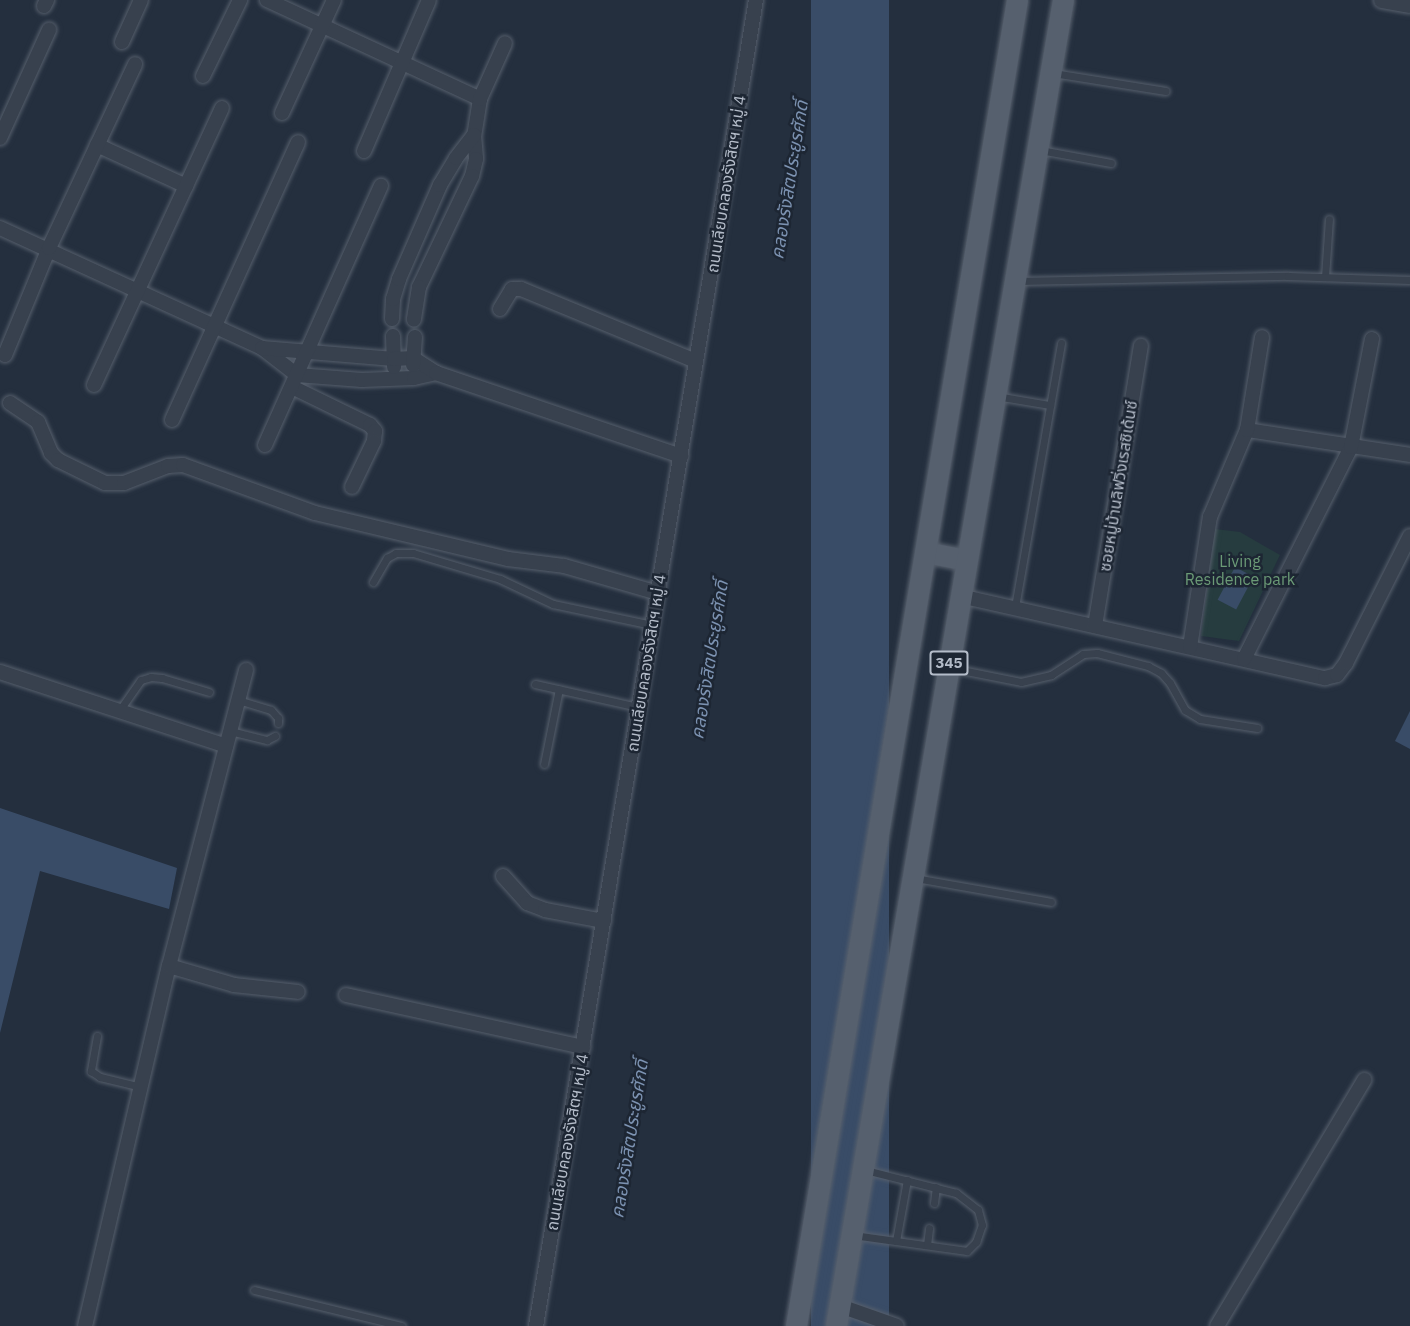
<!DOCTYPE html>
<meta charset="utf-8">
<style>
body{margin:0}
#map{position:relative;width:1410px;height:1326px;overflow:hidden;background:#242f3e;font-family:"IBM Plex Sans","Noto Sans Thai",sans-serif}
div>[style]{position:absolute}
.green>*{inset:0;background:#263c3f}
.water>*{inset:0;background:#394c67;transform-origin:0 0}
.roads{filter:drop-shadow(0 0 2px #565f6c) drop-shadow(0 0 2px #565f6c)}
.service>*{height:7px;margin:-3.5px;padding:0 3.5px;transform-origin:3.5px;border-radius:3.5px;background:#38414e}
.minor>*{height:14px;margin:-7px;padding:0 7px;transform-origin:7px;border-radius:7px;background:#38414e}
.tertiary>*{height:16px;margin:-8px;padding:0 8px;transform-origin:8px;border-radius:8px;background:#38414e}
.primary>*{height:21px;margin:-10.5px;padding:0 10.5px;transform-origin:10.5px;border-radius:10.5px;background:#56606e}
span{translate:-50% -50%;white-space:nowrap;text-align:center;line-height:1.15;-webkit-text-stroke:5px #1d2633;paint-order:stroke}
.shield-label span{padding:2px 4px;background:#1d2633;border:2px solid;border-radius:4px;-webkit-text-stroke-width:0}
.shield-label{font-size:15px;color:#b4bcc9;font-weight:700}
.street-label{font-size:16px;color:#b4bcc9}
.park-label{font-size:16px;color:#6b9a76}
.water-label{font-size:18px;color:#7c92b1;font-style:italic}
</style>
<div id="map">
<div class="green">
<div style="clip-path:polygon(1215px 529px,1240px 532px,1280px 555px,1239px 641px,1201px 636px)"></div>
</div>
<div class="water">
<div style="left:811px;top:0;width:78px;height:1345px"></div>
<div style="left:1235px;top:567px;width:21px;height:37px;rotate:28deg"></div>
<div style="clip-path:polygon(1410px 711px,1410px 749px,1395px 741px)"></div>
<div style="clip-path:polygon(0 808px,177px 868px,169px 909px,40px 871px,0 1033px)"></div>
</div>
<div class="roads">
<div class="service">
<div style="left:1053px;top:73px;width:114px;rotate:9.1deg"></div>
<div style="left:1040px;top:150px;width:72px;rotate:10.4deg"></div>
<div style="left:1325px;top:277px;width:58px;rotate:-86.1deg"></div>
<div style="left:1017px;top:281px;width:271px;rotate:-1.1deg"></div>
<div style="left:1288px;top:276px;width:122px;rotate:1.9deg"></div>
<div style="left:996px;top:396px;width:55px;rotate:9.5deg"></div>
<div style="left:373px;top:582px;width:28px;rotate:-60deg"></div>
<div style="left:387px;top:558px;width:10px;rotate:-29deg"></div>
<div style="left:396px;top:553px;width:17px"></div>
<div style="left:413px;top:553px;width:91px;rotate:16.6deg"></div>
<div style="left:500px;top:579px;width:59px;rotate:25.3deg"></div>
<div style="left:553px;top:604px;width:101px;rotate:12deg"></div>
<div style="left:1015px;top:607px;width:268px;rotate:-80.1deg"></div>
<div style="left:951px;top:668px;width:71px;rotate:11.3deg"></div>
<div style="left:1021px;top:682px;width:31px;rotate:-13deg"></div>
<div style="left:1051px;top:675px;width:38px;rotate:-33deg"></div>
<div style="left:1083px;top:654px;width:14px;rotate:-4deg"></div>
<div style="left:1097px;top:653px;width:53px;rotate:14.3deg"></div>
<div style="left:1148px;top:666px;width:15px;rotate:28deg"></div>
<div style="left:1161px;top:673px;width:13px;rotate:48deg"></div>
<div style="left:1170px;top:683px;width:31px;rotate:61deg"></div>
<div style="left:1185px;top:710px;width:17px;rotate:31deg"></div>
<div style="left:1200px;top:719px;width:58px;rotate:9deg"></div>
<div style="left:535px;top:684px;width:106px;rotate:12.6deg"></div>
<div style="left:238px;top:700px;width:34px;rotate:17deg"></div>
<div style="left:271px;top:710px;width:11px;rotate:49deg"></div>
<div style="left:278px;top:718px;width:5px;rotate:90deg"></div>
<div style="left:119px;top:711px;width:38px;rotate:-55deg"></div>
<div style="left:141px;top:680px;width:10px;rotate:-17deg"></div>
<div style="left:151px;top:677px;width:11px;rotate:5deg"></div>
<div style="left:162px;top:678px;width:49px;rotate:16.6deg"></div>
<div style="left:230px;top:731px;width:38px;rotate:14deg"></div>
<div style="left:267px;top:740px;width:9px;rotate:-27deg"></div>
<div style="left:544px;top:764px;width:76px;rotate:-78.7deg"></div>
<div style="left:915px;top:878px;width:138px;rotate:10deg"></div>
<div style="left:97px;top:1036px;width:36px;rotate:100deg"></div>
<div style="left:91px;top:1071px;width:11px;rotate:34deg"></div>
<div style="left:100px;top:1077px;width:42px;rotate:13.7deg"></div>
<div style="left:934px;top:1203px;width:16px;rotate:-83deg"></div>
<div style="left:853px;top:1235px;width:115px;rotate:8deg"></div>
<div style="left:967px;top:1251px;width:13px;rotate:-45deg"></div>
<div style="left:976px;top:1242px;width:18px;rotate:-71deg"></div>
<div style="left:982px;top:1225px;width:16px;rotate:-105deg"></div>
<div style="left:978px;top:1210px;width:28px;rotate:-142deg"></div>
<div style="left:956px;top:1193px;width:93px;rotate:-165.7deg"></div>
<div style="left:896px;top:1241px;width:62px;rotate:-79.8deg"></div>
<div style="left:927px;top:1245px;width:17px;rotate:-83deg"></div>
<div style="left:254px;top:1290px;width:152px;rotate:13.7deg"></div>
</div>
<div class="minor">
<div style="left:267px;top:0;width:235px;rotate:24.9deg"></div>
<div style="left:480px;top:99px;width:36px;rotate:99deg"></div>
<div style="left:474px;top:135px;width:24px;rotate:85deg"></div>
<div style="left:476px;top:159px;width:17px;rotate:103deg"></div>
<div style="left:472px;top:176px;width:123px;rotate:115.5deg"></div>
<div style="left:419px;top:287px;width:33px;rotate:99deg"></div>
<div style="left:44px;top:6px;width:7px;rotate:-63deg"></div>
<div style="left:122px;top:42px;width:46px;rotate:-65.7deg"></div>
<div style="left:203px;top:76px;width:85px;rotate:-64deg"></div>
<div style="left:480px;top:99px;width:61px;rotate:-65.9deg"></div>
<div style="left:282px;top:113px;width:124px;rotate:-65.3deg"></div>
<div style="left:0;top:138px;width:119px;rotate:-65.6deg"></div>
<div style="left:97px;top:145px;width:98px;rotate:24.7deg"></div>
<div style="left:364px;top:151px;width:164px;rotate:-66.7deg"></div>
<div style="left:0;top:228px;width:288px;rotate:24.6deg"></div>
<div style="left:262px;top:348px;width:44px;rotate:37.6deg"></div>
<div style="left:297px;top:375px;width:65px;rotate:4.4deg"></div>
<div style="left:362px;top:380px;width:52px;rotate:-2.2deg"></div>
<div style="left:414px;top:378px;width:23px;rotate:-13deg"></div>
<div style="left:500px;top:309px;width:23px;rotate:-59deg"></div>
<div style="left:512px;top:289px;width:9px"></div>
<div style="left:521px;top:289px;width:189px;rotate:22.4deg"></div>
<div style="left:392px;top:319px;width:20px;rotate:-87deg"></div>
<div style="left:393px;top:299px;width:21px;rotate:-73deg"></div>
<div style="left:399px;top:279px;width:103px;rotate:-66.4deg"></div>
<div style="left:440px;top:185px;width:31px;rotate:-59deg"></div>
<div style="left:456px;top:158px;width:29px;rotate:-52deg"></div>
<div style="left:393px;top:336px;width:31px;rotate:88deg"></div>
<div style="left:262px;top:348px;width:132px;rotate:4.8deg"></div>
<div style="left:394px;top:359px;width:19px;rotate:-3deg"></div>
<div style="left:413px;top:358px;width:27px;rotate:33deg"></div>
<div style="left:436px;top:373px;width:259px;rotate:18.7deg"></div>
<div style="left:5px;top:355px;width:116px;rotate:-67.6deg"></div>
<div style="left:49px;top:248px;width:203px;rotate:-64.9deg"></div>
<div style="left:413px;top:365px;width:28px;rotate:-86deg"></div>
<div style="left:94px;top:385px;width:305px;rotate:-65.2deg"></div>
<div style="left:292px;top:387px;width:87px;rotate:26deg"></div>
<div style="left:370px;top:425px;width:8px;rotate:50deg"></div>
<div style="left:375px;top:431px;width:10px;rotate:96deg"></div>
<div style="left:374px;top:441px;width:51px;rotate:115.6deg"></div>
<div style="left:10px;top:403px;width:34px;rotate:34deg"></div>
<div style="left:38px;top:422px;width:34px;rotate:67deg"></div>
<div style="left:51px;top:453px;width:10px;rotate:45deg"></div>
<div style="left:58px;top:460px;width:52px;rotate:26.1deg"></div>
<div style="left:105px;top:483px;width:19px"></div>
<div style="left:124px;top:483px;width:47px;rotate:-21.1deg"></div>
<div style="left:168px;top:466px;width:15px;rotate:-4deg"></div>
<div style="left:183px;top:465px;width:140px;rotate:20deg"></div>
<div style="left:315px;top:513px;width:198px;rotate:13.4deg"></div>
<div style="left:508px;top:559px;width:56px;rotate:7.1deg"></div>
<div style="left:564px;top:566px;width:98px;rotate:16deg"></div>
<div style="left:172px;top:420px;width:305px;rotate:-65.6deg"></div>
<div style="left:1247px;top:430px;width:165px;rotate:8.7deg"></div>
<div style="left:265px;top:445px;width:284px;rotate:-65.9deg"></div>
<div style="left:960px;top:596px;width:374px;rotate:12.7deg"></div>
<div style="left:1325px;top:678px;width:12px;rotate:-14deg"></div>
<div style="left:1337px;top:675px;width:15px;rotate:-53deg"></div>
<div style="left:1346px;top:663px;width:142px;rotate:-63.3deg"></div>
<div style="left:1095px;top:626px;width:284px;rotate:-80.7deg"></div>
<div style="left:1190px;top:647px;width:132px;rotate:-81.3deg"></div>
<div style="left:1210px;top:517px;width:95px;rotate:-67deg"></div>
<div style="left:1247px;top:430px;width:94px;rotate:-80.8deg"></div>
<div style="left:1244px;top:659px;width:237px;rotate:-63.2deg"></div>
<div style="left:1351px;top:447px;width:110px;rotate:-79deg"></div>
<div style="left:0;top:672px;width:238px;rotate:18.1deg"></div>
<div style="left:503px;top:876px;width:36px;rotate:48deg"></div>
<div style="left:527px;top:903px;width:19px;rotate:21deg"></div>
<div style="left:545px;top:910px;width:60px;rotate:10.6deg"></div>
<div style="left:169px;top:966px;width:68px;rotate:16.3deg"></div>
<div style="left:234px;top:985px;width:64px;rotate:6.2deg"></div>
<div style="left:346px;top:995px;width:243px;rotate:12.4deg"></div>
<div style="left:840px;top:1306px;width:60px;rotate:19.3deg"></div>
<div style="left:85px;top:1326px;width:370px;rotate:-76.9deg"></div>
<div style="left:169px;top:966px;width:306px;rotate:-75.4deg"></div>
<div style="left:536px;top:1326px;width:1344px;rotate:-80.58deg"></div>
<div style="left:1217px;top:1326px;width:287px;rotate:-59.1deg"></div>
</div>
<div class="tertiary">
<div style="left:1382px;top:0;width:28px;rotate:10deg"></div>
</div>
<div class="primary">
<div style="left:925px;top:552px;width:42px;rotate:11deg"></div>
<div style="left:796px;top:1326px;width:1344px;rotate:-80.54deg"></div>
<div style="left:836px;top:1326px;width:1345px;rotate:-80.29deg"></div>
</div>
</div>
<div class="shield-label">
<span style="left:949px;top:663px">345</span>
</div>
<div class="street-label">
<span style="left:726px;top:184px;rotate:-81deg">ถนนเลียบคลองรังสิตฯ หมู่ 4</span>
<span style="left:1118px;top:486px;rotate:-81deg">ซอยหมู่บ้านลิฟวิ่งเรสซิเด้นซ์</span>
<span style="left:646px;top:663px;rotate:-81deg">ถนนเลียบคลองรังสิตฯ หมู่ 4</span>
<span style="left:567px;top:1142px;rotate:-80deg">ถนนเลียบคลองรังสิตฯ หมู่ 4</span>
</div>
<div class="park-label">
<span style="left:1240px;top:570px">Living<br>Residence park</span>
</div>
<div class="water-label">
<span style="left:790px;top:180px;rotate:-81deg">คลองรังสิตประยูรศักดิ์</span>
<span style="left:710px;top:660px;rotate:-81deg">คลองรังสิตประยูรศักดิ์</span>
<span style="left:630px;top:1139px;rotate:-81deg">คลองรังสิตประยูรศักดิ์</span>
</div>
</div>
